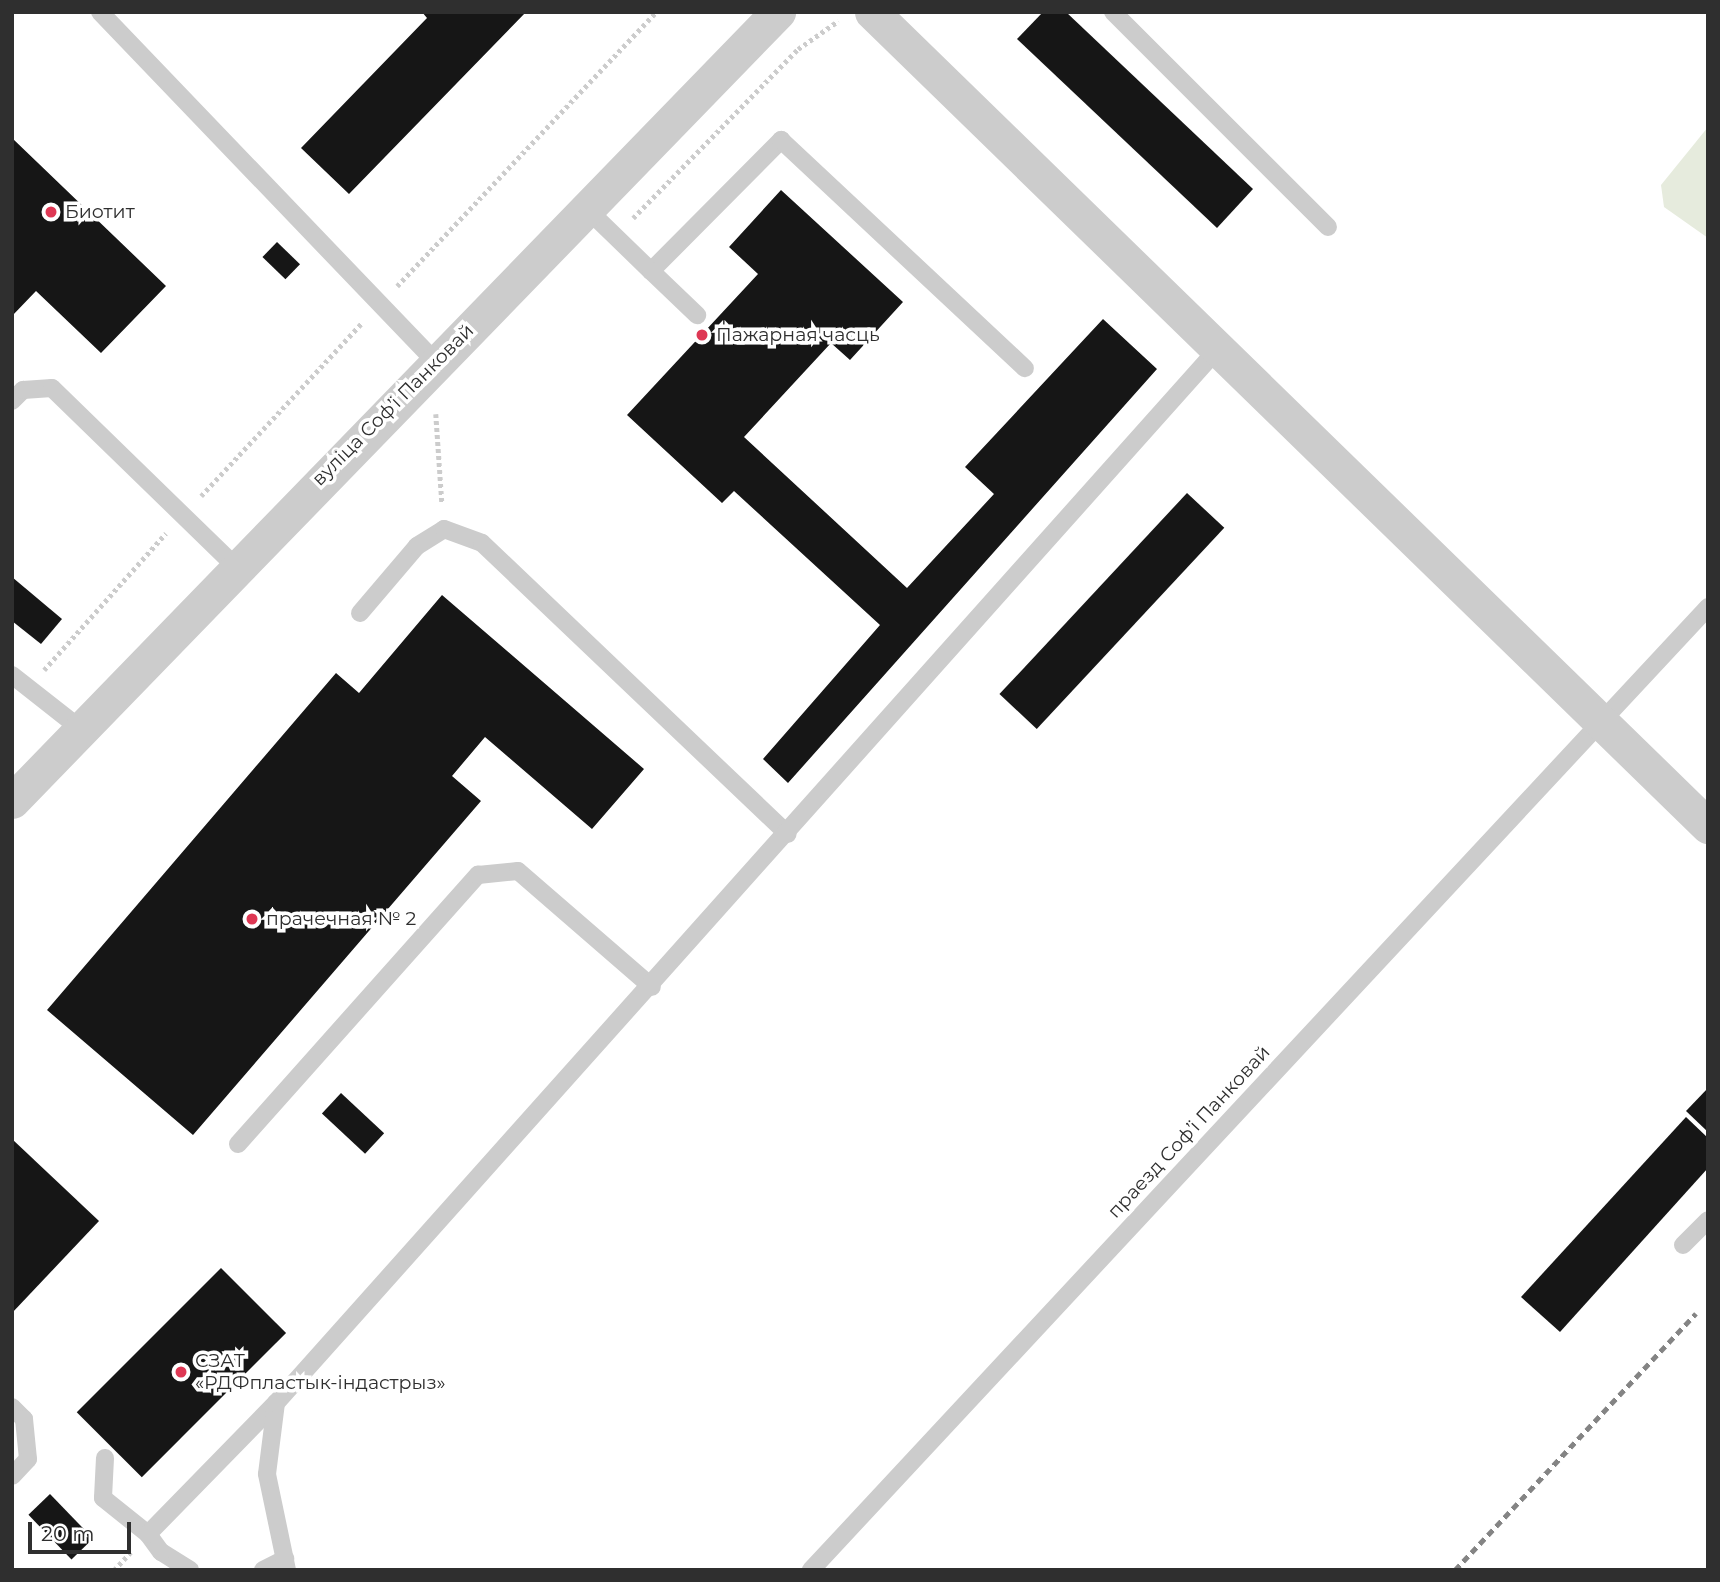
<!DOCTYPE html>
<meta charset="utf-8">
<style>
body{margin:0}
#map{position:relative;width:1720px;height:1582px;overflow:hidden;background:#fff;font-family:Montserrat,sans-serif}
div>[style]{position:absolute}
.green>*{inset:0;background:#e6ebdd}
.building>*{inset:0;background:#161616;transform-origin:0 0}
.path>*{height:4.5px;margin-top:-2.25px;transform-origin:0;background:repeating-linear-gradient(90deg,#ccc 0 3.5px,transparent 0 7px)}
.service>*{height:18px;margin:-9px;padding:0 9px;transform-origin:9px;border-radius:9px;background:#ccc}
.minor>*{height:35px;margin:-17.5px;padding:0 17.5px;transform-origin:17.5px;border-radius:17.5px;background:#ccc}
.rail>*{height:5px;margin-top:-2.5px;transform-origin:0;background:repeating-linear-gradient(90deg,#848484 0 7px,transparent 0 12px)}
.dots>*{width:19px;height:19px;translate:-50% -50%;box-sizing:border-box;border:4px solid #fff;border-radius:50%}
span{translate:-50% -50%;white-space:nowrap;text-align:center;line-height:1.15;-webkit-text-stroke:7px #fff;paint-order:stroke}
.poi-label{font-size:19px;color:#2f2f2f}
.left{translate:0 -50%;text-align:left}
.street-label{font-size:19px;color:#2f2f2f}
.frame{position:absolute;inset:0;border:14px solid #2f2f2f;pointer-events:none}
.scale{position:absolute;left:28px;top:1522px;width:103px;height:32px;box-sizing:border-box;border:4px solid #2f2f2f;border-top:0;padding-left:9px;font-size:21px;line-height:24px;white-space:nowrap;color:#2f2f2f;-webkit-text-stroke:5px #fff;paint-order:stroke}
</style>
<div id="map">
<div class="green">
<div style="clip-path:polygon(1708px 127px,1708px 238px,1664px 207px,1661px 185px)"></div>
</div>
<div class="building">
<div style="clip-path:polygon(422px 12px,526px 12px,349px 194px,301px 148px,427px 18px)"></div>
<div style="clip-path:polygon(1043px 12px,1066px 12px,1253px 189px,1217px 228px,1017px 39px)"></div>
<div style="clip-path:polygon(12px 138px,166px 286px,101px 353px,36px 291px,12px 316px)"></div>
<div style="clip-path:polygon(781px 190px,903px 302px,850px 360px,831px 343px,744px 437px,907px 588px,994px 494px,965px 467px,1103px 319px,1157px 369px,788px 783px,763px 759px,880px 625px,734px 491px,722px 503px,627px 415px,758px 274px,729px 247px)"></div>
<div style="left:277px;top:242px;width:32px;height:21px;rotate:44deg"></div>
<div style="left:1187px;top:493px;width:51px;height:275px;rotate:43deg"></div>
<div style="clip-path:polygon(12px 577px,62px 619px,41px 644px,12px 621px)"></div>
<div style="clip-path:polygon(442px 595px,644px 769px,592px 829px,485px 737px,452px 776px,481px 801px,193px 1135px,47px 1010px,336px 673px,359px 693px)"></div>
<div style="clip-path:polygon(1708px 1088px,1708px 1132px,1686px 1111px)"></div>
<div style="left:341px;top:1093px;width:59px;height:28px;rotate:43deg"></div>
<div style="clip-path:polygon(1686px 1117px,1708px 1138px,1708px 1168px,1560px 1332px,1521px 1297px)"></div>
<div style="clip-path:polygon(12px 1139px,99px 1221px,12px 1313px)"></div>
<div style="left:221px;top:1268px;width:92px;height:204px;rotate:45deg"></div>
<div style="left:50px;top:1494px;width:62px;height:30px;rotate:46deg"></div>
</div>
<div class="path">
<div style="left:633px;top:218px;width:236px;rotate:-45.7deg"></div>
<div style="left:798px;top:49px;width:49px;rotate:-35deg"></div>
<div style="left:397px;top:286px;width:377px;rotate:-46.6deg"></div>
<div style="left:436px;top:414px;width:89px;rotate:86.1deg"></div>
<div style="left:201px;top:496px;width:236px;rotate:-47.1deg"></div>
<div style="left:44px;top:670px;width:183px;rotate:-48.3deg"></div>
<div style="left:114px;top:1570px;width:25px;rotate:-47deg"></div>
</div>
<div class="service">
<div style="left:100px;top:12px;width:485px;rotate:46.2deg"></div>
<div style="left:1113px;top:12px;width:304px;rotate:45deg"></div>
<div style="left:587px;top:209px;width:89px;rotate:44.1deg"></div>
<div style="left:651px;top:271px;width:185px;rotate:-45.2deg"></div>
<div style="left:781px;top:140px;width:334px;rotate:43.1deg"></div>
<div style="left:651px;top:271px;width:64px;rotate:43.7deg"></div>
<div style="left:12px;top:401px;width:16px;rotate:-45deg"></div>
<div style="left:23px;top:390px;width:29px;rotate:-4deg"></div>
<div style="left:52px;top:388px;width:255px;rotate:44.2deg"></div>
<div style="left:360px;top:613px;width:88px;rotate:-49.6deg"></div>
<div style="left:417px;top:546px;width:32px;rotate:-32deg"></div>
<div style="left:444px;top:529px;width:40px;rotate:20.2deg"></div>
<div style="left:482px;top:543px;width:422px;rotate:43.6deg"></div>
<div style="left:12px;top:675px;width:84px;rotate:38.2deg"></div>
<div style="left:238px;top:1144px;width:361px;rotate:-48.3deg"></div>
<div style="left:478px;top:875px;width:40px;rotate:-5.7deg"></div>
<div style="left:518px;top:871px;width:177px;rotate:40.9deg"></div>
<div style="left:1683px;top:1245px;width:35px;rotate:-45deg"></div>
<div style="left:12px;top:1407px;width:17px;rotate:45deg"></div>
<div style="left:24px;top:1419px;width:40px;rotate:84.3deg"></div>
<div style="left:28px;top:1459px;width:23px;rotate:133deg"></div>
<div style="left:105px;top:1458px;width:40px;rotate:92.9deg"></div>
<div style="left:103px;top:1498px;width:58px;rotate:38.7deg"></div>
<div style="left:190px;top:1570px;width:34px;rotate:-148deg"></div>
<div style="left:161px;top:1552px;width:22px;rotate:-126deg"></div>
<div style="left:148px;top:1534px;width:183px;rotate:-45.7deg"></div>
<div style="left:263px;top:1570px;width:25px;rotate:-27deg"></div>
<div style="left:287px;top:1570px;width:98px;rotate:-101.8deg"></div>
<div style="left:267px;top:1474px;width:72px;rotate:-82.8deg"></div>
<div style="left:276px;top:1403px;width:1411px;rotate:-48.22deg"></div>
<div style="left:811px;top:1570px;width:1316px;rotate:-47.03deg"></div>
</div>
<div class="minor">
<div style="left:872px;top:12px;width:1167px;rotate:44.24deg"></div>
<div style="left:12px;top:801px;width:1100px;rotate:-45.85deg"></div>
</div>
<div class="rail">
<div style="left:1455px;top:1570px;width:352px;rotate:-46.8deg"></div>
</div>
<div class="dots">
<div style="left:51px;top:212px;background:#de3854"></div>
<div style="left:702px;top:335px;background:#de3854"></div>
<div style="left:252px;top:919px;background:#de3854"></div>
<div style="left:181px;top:1372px;background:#de3854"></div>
</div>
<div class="poi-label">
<span class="left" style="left:65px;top:212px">Биотит</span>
<span class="left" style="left:716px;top:335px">Пажарная часць</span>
<span class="left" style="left:266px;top:919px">прачечная № 2</span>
<span class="left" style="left:195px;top:1372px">СЗАТ<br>«РДФпластык-індастрыз»</span>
</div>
<div class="street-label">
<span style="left:393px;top:405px;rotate:-45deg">вуліца Софʼі Панковай</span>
<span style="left:1189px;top:1132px;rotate:-47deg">праезд Софʼі Панковай</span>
</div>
<div class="frame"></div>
<div class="scale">20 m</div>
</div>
